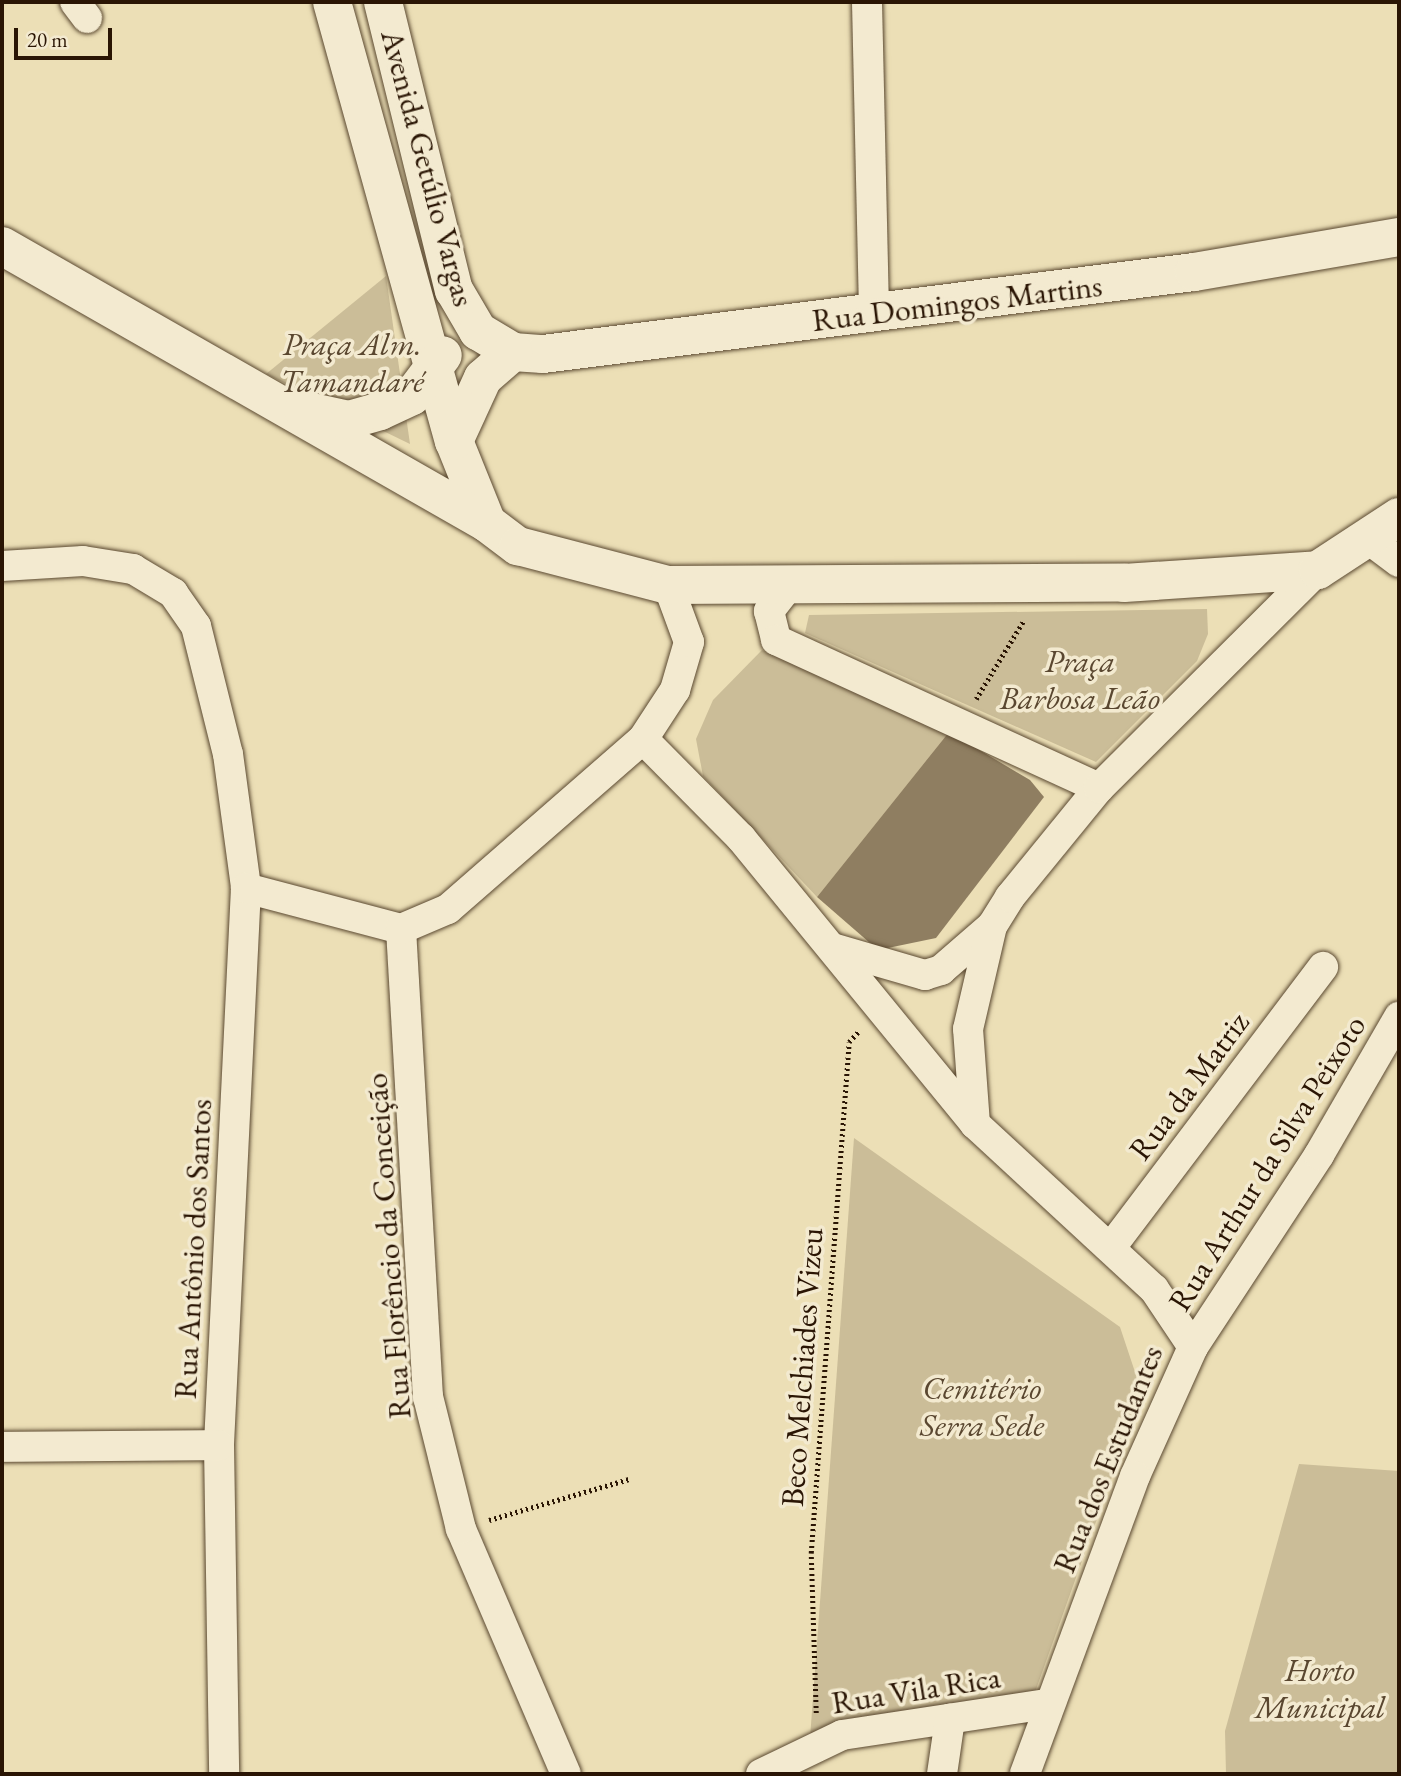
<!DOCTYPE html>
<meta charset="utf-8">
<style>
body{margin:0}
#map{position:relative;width:1401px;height:1776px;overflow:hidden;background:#ecdfb6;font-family:"EB Garamond",serif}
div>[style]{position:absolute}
.green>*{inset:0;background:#cbbd98}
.building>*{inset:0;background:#8f7e61}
.path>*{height:4.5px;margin-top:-2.25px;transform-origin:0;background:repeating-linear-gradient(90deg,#2a1504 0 2px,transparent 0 5.5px)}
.roads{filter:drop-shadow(0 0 2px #5a4830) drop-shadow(0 0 2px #5a4830)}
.minor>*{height:30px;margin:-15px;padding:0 15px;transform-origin:15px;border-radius:15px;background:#f3ead0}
.tertiary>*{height:38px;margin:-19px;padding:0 19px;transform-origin:19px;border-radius:19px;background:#f3ead0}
span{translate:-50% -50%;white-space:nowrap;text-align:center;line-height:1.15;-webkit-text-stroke:7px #f3ead0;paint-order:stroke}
.street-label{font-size:32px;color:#2a1504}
.park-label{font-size:32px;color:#5a4730;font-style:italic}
.frame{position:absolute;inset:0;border:4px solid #2a1504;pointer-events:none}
.scale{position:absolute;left:14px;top:28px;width:98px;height:32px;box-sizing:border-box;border:4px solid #2a1504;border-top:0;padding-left:9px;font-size:21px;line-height:24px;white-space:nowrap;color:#2a1504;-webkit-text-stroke:5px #f3ead0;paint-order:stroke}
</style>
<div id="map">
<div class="green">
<div style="clip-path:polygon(386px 276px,410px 444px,266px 374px)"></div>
<div style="clip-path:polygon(1207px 609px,1208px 634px,1197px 661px,1096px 762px,805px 633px,809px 615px)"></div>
<div style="clip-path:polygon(762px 650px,949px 732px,817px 897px,703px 776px,696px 739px,713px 700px)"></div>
<div style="clip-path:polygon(854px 1138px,1120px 1327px,1142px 1393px,1024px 1723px,809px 1752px)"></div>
<div style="clip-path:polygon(1299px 1464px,1399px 1471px,1399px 1774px,1226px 1774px,1225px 1731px)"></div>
</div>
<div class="building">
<div style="clip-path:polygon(949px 732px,1030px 780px,1044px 797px,936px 938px,878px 950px,817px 897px)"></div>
</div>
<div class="path">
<div style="left:976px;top:699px;width:92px;rotate:-58.7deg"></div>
<div style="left:489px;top:1520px;width:146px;rotate:-16.3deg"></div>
<div style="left:816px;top:1713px;width:160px;rotate:-91.8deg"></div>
<div style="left:811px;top:1553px;width:512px;rotate:-85.75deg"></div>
<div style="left:849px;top:1042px;width:15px;rotate:-48deg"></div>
</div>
<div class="roads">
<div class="minor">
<div style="left:75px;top:2px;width:20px;rotate:53deg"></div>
<div style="left:867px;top:2px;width:311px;rotate:88.7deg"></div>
<div style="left:1367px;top:538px;width:40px;rotate:37deg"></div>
<div style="left:2px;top:566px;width:81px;rotate:-3.5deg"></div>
<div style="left:83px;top:561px;width:51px;rotate:9.1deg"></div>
<div style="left:133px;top:569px;width:47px;rotate:31deg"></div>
<div style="left:173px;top:593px;width:40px;rotate:55.1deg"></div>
<div style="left:196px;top:626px;width:132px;rotate:76deg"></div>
<div style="left:228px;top:754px;width:135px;rotate:82.3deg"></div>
<div style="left:246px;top:888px;width:558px;rotate:92.78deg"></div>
<div style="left:219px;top:1445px;width:329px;rotate:89.1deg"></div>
<div style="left:791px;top:583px;width:36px;rotate:128deg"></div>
<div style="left:769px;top:611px;width:30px;rotate:76deg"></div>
<div style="left:776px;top:640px;width:355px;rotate:24.6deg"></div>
<div style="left:643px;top:739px;width:139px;rotate:45.3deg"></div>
<div style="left:741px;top:838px;width:370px;rotate:50.7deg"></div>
<div style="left:975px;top:1124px;width:243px;rotate:42.7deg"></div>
<div style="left:1154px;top:1289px;width:70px;rotate:56.1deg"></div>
<div style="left:1193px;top:1347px;width:141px;rotate:114.2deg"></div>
<div style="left:1135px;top:1476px;width:318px;rotate:110.3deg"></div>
<div style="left:246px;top:888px;width:160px;rotate:14.8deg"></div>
<div style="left:832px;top:948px;width:97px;rotate:16.2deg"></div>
<div style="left:925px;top:975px;width:17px;rotate:-17deg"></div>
<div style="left:941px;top:970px;width:67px;rotate:-40.8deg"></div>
<div style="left:975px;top:1124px;width:95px;rotate:-94.2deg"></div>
<div style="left:968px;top:1029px;width:106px;rotate:-76.9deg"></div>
<div style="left:992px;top:926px;width:34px;rotate:-58deg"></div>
<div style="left:1010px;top:897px;width:141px;rotate:-50.8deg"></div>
<div style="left:1099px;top:788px;width:309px;rotate:-44.9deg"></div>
<div style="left:1112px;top:1246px;width:350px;rotate:-52.9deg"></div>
<div style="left:1193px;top:1347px;width:230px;rotate:-56.7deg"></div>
<div style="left:1319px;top:1155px;width:160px;rotate:-59.9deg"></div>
<div style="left:2px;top:1447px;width:217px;rotate:-0.5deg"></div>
<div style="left:566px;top:1774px;width:267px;rotate:-113.2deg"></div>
<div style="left:461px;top:1529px;width:136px;rotate:-104deg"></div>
<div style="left:428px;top:1397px;width:469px;rotate:-93.3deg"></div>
<div style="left:401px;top:929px;width:51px;rotate:-23.1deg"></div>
<div style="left:448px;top:909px;width:259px;rotate:-41.1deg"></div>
<div style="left:643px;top:739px;width:59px;rotate:-56.9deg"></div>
<div style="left:675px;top:690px;width:50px;rotate:-73.7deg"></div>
<div style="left:689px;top:642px;width:61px;rotate:-110.2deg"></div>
<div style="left:761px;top:1774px;width:90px;rotate:-25.7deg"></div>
<div style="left:842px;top:1735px;width:208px;rotate:-8.6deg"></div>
<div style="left:942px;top:1774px;width:56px;rotate:-81.7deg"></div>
</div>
<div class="tertiary">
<div style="left:332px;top:2px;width:456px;rotate:74.5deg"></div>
<div style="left:454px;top:441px;width:88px;rotate:68.1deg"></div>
<div style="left:487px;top:523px;width:39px;rotate:37deg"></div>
<div style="left:518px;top:546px;width:155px;rotate:14.6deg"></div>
<div style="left:668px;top:585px;width:456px;rotate:-0.3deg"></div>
<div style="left:1124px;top:583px;width:194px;rotate:-3.8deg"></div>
<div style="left:1318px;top:570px;width:97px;rotate:-33.2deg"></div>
<div style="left:383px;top:2px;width:297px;rotate:76.2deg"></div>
<div style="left:454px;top:290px;width:48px;rotate:59.7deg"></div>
<div style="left:478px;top:331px;width:41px;rotate:31deg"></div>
<div style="left:513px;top:352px;width:30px;rotate:4deg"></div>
<div style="left:543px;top:354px;width:656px;rotate:-7.18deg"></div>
<div style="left:1194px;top:272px;width:208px;rotate:-9.7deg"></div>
<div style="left:2px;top:246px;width:559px;rotate:29.73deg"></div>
<div style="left:303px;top:410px;width:47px;rotate:12.3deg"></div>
<div style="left:349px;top:420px;width:32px;rotate:-16deg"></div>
<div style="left:380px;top:411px;width:35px;rotate:-25deg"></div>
<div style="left:412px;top:396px;width:51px;rotate:-52.9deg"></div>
<div style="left:454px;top:441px;width:69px;rotate:-65.3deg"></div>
<div style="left:483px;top:378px;width:40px;rotate:-41deg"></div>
</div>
</div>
<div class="street-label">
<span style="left:428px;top:168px;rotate:75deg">Avenida Getúlio Vargas</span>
<span style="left:957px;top:303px;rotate:-7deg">Rua Domingos Martins</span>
<span style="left:1189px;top:1086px;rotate:-53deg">Rua da Matriz</span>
<span style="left:1267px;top:1163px;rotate:-58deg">Rua Arthur da Silva Peixoto</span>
<span style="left:388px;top:1246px;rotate:-94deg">Rua Florêncio da Conceição</span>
<span style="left:193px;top:1249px;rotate:-87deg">Rua Antônio dos Santos</span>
<span style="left:802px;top:1367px;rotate:-86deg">Beco Melchiades Vizeu</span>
<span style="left:1108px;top:1459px;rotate:-68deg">Rua dos Estudantes</span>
<span style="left:916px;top:1690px;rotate:-9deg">Rua Vila Rica</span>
</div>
<div class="park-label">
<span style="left:352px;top:363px">Praça Alm.<br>Tamandaré</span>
<span style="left:1080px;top:680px">Praça<br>Barbosa Leão</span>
<span style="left:982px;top:1407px">Cemitério<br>Serra Sede</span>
<span style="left:1320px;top:1689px">Horto<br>Municipal</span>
</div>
<div class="frame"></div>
<div class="scale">20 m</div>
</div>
